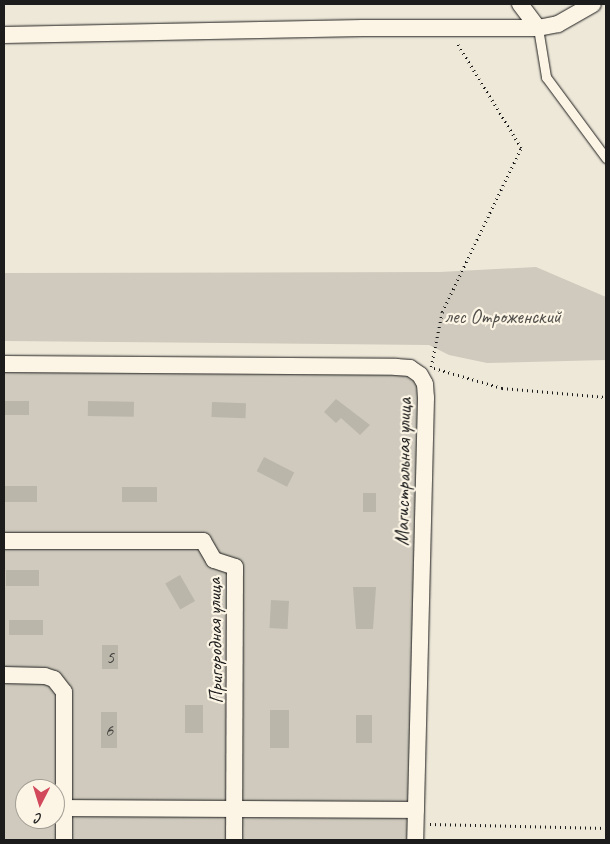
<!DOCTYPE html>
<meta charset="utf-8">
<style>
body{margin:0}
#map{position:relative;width:610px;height:844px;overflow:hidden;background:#eee8d9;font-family:Caveat,sans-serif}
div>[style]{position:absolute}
.green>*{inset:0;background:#cfcabd}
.building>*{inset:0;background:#bab6aa;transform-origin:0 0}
.path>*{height:2.5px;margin-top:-1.25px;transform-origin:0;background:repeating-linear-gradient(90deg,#1c1c1c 0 1px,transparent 0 5px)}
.roads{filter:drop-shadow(0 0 1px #1c1c1c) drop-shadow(0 0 1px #1c1c1c)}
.lane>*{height:9px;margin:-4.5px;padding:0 4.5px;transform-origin:4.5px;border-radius:4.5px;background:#fcf5e5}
.street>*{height:16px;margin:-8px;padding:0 8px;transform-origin:8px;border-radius:8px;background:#fcf5e5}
span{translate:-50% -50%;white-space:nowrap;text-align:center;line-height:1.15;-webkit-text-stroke:4.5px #fcf5e5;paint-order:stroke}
.number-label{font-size:18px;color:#444240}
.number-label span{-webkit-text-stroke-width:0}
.park-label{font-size:20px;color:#52504c}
.street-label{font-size:20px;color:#1c1c1c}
.frame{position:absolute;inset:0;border:5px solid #1c1c1c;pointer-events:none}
.north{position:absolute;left:15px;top:779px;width:50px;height:50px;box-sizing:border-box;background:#fcf5e5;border:1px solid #a29e95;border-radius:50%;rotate:185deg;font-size:14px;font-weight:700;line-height:20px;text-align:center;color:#1c1c1c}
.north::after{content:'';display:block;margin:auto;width:18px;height:22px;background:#d1495b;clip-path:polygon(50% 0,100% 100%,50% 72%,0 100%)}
</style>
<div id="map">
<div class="green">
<div style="clip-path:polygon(536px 267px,606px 297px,606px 360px,487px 363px,449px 355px,429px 345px,4px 341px,4px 273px,440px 272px)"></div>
<div style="clip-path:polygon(evenodd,4px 368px,402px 374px,414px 379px,419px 391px,411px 840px,4px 840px,4px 368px,25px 789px,55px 789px,55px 819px,25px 819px,25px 789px)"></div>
</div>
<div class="building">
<div style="clip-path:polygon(336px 399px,370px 425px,360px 435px,341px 418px,336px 423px,324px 412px)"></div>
<div style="left:4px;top:401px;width:25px;height:14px"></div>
<div style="left:88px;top:401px;width:46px;height:15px;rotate:1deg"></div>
<div style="left:212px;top:402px;width:34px;height:15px;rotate:2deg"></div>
<div style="left:264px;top:457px;width:34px;height:16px;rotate:27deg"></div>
<div style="left:4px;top:486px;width:33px;height:16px"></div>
<div style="left:122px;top:487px;width:35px;height:15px"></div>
<div style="left:363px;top:493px;width:13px;height:19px"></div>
<div style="left:6px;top:570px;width:33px;height:16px"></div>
<div style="left:180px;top:575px;width:30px;height:17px;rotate:60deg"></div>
<div style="clip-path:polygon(353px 587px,376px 587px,373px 629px,356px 629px)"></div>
<div style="left:271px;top:600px;width:18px;height:28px;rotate:3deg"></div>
<div style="left:9px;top:620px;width:34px;height:15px"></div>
<div style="left:102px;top:645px;width:16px;height:24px"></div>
<div style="left:185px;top:705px;width:18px;height:28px"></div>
<div style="left:270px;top:710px;width:19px;height:38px"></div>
<div style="left:101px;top:712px;width:16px;height:36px"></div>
<div style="left:356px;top:715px;width:16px;height:28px"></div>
</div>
<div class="path">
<div style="left:431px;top:367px;width:56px;rotate:-78.7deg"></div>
<div style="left:442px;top:312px;width:182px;rotate:-64.3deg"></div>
<div style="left:521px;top:148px;width:124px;rotate:-121.5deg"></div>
<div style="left:434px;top:368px;width:71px;rotate:16.4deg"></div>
<div style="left:502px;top:388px;width:104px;rotate:4.9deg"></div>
<div style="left:430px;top:824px;width:176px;rotate:1.3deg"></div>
</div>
<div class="roads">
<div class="lane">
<div style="left:538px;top:28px;width:50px;rotate:80.7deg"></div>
<div style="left:546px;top:77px;width:101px;rotate:53.5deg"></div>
</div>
<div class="street">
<div style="left:520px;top:4px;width:30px;rotate:53deg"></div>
<div style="left:4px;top:35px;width:359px;rotate:-1.1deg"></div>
<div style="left:363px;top:28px;width:175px"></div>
<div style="left:538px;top:28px;width:20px;rotate:-11deg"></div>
<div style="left:558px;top:24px;width:40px;rotate:-29.7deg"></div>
<div style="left:4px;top:364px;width:392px;rotate:0.4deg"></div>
<div style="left:396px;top:367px;width:14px;rotate:4deg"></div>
<div style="left:410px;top:368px;width:12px;rotate:35deg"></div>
<div style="left:420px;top:375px;width:10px;rotate:61deg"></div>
<div style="left:425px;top:384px;width:14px;rotate:86deg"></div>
<div style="left:426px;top:398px;width:442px;rotate:91.4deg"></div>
<div style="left:4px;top:541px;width:199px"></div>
<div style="left:203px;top:541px;width:22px;rotate:60deg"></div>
<div style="left:214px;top:560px;width:22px;rotate:18deg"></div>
<div style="left:235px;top:567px;width:273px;rotate:90.2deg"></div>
<div style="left:4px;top:675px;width:41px;rotate:1.4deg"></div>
<div style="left:45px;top:676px;width:9px;rotate:18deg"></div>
<div style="left:54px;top:679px;width:16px;rotate:52deg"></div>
<div style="left:64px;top:692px;width:148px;rotate:90deg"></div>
<div style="left:65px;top:808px;width:351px;rotate:0.3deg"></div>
</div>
</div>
<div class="number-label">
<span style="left:110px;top:657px">5</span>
<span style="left:109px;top:730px">6</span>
</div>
<div class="park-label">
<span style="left:503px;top:316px">лес Отроженский</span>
</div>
<div class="street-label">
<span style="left:403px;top:472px;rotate:-89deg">Магистральная улица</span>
<span style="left:215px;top:641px;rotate:-91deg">Пригородная улица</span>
</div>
<div class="frame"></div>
<div class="north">С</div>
</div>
